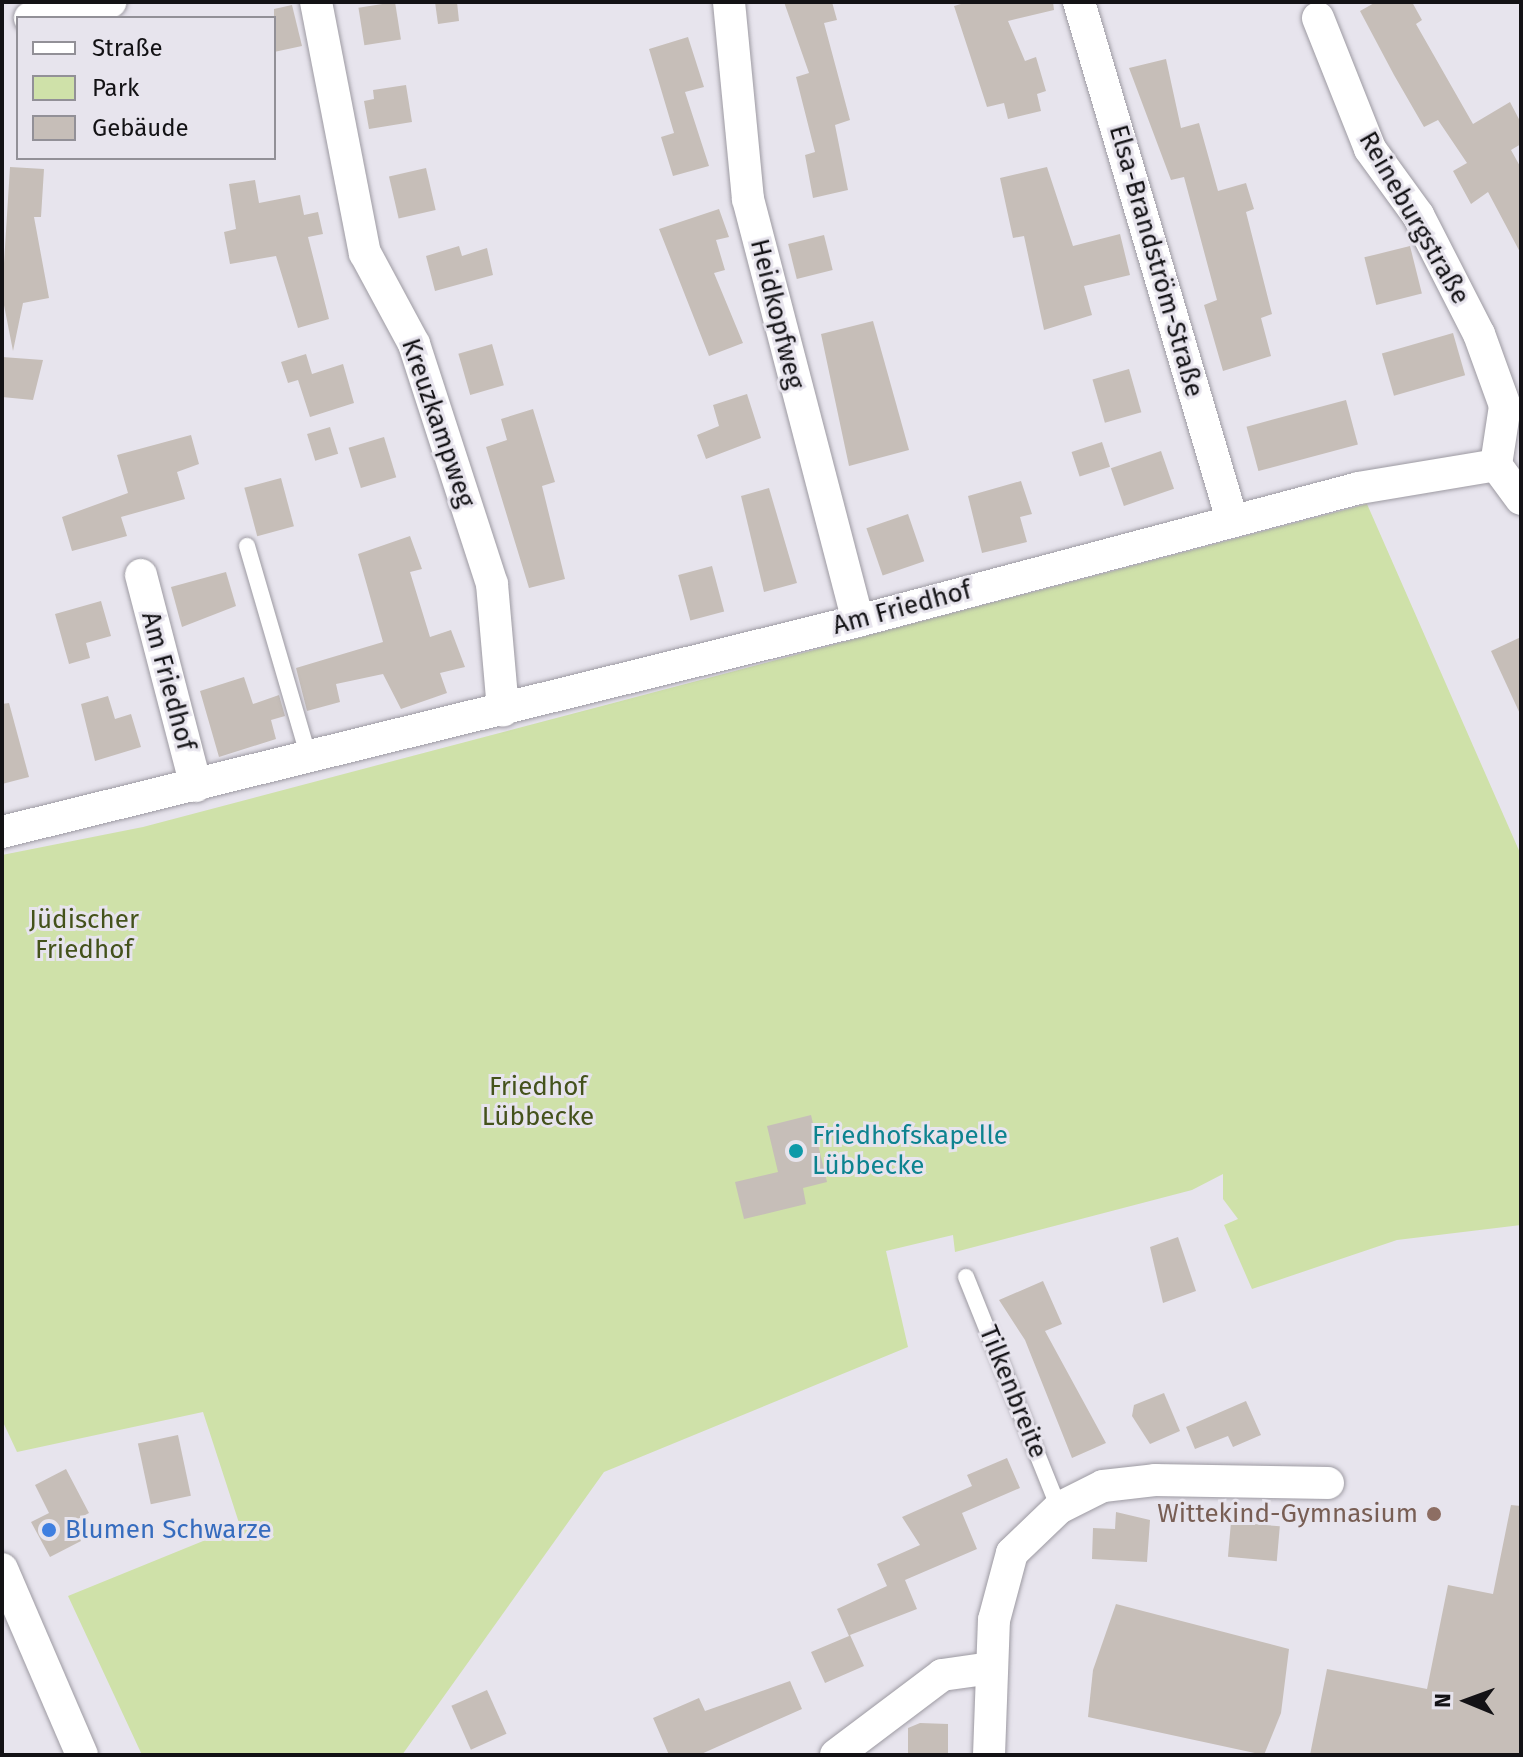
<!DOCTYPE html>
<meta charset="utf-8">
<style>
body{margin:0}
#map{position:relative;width:1523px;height:1757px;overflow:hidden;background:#e7e4ed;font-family:"Fira Sans",sans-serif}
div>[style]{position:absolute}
.green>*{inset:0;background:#cfe1a9}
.building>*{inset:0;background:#c6beb8;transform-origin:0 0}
.roads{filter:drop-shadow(0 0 2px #9d9aa2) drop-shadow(0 0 2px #9d9aa2)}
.service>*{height:16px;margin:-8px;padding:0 8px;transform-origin:8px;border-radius:8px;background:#fff}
.minor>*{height:32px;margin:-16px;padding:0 16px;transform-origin:16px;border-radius:16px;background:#fff}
.dots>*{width:22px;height:22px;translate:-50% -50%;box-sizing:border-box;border:4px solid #e7e4ed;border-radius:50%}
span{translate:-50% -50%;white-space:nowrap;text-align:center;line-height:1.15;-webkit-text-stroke:6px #e7e4ed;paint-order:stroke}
.street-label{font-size:26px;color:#131215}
.park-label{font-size:26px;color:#44521b}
.culture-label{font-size:26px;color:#0d838f}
.left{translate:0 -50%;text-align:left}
.education-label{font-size:26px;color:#785e54}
.right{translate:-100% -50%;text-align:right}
.shop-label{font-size:26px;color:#366cbe}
.frame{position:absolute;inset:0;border:4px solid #131215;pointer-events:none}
.legend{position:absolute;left:16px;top:16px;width:260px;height:144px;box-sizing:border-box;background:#e7e4ed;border:2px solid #929097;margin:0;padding:10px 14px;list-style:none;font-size:24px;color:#131215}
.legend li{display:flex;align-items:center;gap:16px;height:40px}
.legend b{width:40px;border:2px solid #929097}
.north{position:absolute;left:1427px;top:1661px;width:80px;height:80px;-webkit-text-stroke:6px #e7e4ed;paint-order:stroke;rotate:271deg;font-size:22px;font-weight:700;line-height:32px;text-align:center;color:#131215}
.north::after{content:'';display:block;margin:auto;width:28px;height:36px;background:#131215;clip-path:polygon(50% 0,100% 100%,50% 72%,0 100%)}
</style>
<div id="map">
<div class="green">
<div style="clip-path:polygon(1367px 504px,1521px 855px,1521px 1225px,1397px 1240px,1252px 1289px,1224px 1225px,1238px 1219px,1223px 1199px,1223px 1174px,1192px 1190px,955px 1252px,953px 1235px,886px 1251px,908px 1347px,604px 1472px,402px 1755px,142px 1755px,68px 1596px,240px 1526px,203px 1412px,17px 1452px,2px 1420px,2px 855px,143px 827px)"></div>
</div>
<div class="building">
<div style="left:395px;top:2px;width:38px;height:37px;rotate:81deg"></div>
<div style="clip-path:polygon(435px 2px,457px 2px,459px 21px,438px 24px)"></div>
<div style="clip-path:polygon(784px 2px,832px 2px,837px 20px,824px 23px,850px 120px,835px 125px,848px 190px,813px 198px,805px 155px,815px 152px,796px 77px,809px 73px)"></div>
<div style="clip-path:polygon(968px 2px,1053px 2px,1054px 10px,1008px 21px,1025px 61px,1036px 57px,1046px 91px,1037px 94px,1041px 111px,1008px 119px,1004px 103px,987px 107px,954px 6px)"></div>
<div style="clip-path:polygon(1376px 2px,1412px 2px,1422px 20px,1416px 24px,1473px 124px,1510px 102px,1521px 123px,1521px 144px,1511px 150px,1521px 168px,1521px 254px,1488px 192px,1471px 204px,1453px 171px,1467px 163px,1438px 120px,1424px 127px,1394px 75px,1360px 11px)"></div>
<div style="clip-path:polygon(292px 5px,302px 46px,274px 52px,274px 9px)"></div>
<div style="clip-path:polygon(688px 37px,704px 87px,685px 92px,709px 166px,673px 176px,661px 137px,674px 133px,649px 49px)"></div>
<div style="clip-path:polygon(1166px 59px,1181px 128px,1199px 123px,1218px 191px,1246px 183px,1254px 209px,1246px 212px,1272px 314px,1261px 318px,1271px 356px,1223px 371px,1204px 305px,1217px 300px,1184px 177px,1171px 180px,1129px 68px)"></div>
<div style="clip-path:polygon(406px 85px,412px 122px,369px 129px,364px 101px,374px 99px,373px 90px)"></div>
<div style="clip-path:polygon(10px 167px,44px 169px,41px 217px,34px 217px,49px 298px,23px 303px,13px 351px,2px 295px)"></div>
<div style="clip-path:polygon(1047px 167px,1073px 246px,1120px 234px,1130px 275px,1084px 286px,1092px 315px,1044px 330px,1024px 236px,1013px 238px,1000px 178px)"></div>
<div style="left:426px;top:168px;width:43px;height:38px;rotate:77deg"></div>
<div style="clip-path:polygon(255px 180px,259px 203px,300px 195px,304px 215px,318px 212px,323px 234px,308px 237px,329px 319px,298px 328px,276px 256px,230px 264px,224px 232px,236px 229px,229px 184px)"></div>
<div style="clip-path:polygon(719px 209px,729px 237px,716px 240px,725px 270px,714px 273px,743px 343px,709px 356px,659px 229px)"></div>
<div style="left:824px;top:235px;width:36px;height:37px;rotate:76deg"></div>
<div style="clip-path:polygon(459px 246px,462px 256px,487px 248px,493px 275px,435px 291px,426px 256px)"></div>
<div style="left:1410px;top:246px;width:49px;height:47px;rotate:76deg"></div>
<div style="clip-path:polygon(873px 321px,909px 450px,849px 466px,821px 334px)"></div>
<div style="left:1453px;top:333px;width:44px;height:74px;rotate:74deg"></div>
<div style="left:492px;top:344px;width:43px;height:35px;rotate:74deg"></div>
<div style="clip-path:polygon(306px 354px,312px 374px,343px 364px,354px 403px,310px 417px,298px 380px,288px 383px,281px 362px)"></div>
<div style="clip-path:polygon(2px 357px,43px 360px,33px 400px,2px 397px)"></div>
<div style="left:1129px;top:369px;width:45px;height:38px;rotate:74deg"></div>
<div style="clip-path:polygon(747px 394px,761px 438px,706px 459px,697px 435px,719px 426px,713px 405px)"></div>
<div style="left:1346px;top:400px;width:46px;height:103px;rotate:75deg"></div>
<div style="clip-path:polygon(533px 409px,555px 482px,542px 486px,565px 579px,529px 588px,486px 447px,507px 440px,501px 419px)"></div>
<div style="left:330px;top:427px;width:28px;height:24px;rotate:73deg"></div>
<div style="clip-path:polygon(191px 435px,199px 464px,177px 472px,185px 499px,121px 517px,127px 536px,72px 551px,62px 517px,128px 493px,117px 455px)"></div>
<div style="left:384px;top:437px;width:42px;height:37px;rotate:73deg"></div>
<div style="left:1102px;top:442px;width:26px;height:32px;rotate:72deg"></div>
<div style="left:1161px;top:451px;width:40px;height:53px;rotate:71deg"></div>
<div style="left:281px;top:478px;width:50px;height:38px;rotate:75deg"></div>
<div style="clip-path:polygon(1021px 481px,1032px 514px,1020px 517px,1027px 542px,982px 553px,968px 496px)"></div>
<div style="clip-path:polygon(769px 488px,797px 583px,764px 592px,741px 496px)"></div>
<div style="left:908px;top:514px;width:50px;height:44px;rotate:71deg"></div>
<div style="clip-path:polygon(410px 536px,422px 569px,410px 572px,430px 637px,451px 630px,465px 667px,440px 673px,447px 693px,401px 709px,383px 674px,336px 684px,340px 702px,307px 711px,296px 668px,383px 642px,358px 554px)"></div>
<div style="left:712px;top:566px;width:47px;height:35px;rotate:75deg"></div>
<div style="clip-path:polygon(226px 572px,236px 606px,182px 627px,171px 587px)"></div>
<div style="clip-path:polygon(101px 601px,111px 636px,86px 643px,90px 658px,69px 664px,55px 614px)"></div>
<div style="clip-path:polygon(1521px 637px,1521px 716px,1491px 651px)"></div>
<div style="clip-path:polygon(244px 677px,253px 704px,279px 695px,285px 716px,271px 720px,276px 739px,219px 757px,200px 691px)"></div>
<div style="clip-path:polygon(108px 696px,115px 719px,131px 714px,141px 747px,95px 761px,81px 704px)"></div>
<div style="clip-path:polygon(9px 703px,29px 777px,2px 784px,2px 704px)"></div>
<div style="clip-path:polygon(811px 1115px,827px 1182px,803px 1188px,806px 1204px,744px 1219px,735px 1182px,778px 1172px,767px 1126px)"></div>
<div style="clip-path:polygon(1178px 1237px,1196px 1291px,1163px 1303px,1150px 1247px)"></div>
<div style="clip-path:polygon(1043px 1281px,1062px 1324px,1045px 1331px,1106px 1443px,1072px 1458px,1025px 1340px,999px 1300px)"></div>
<div style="clip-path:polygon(1164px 1393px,1180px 1431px,1150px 1444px,1132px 1416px,1134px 1405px)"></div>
<div style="clip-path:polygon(1246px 1401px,1261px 1435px,1233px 1447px,1228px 1436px,1195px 1449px,1186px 1427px)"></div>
<div style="left:178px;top:1435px;width:62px;height:41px;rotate:78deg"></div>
<div style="clip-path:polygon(1007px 1458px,1020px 1488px,962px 1513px,977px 1549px,905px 1580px,917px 1609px,850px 1635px,864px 1666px,825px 1683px,811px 1652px,849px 1636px,837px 1609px,887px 1586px,877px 1564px,920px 1545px,902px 1517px,972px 1486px,967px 1475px)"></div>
<div style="clip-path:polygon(66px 1469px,89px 1513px,72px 1522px,81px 1541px,50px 1557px,31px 1522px,49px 1513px,35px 1485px)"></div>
<div style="clip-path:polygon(1511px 1505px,1521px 1506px,1521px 1755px,1310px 1755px,1327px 1669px,1427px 1689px,1448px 1585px,1493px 1594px)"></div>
<div style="clip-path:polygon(1116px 1512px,1150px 1520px,1147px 1562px,1092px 1559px,1093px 1528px,1115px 1529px)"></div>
<div style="left:1231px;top:1522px;width:49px;height:35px;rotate:5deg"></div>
<div style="clip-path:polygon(1116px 1604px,1289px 1649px,1281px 1713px,1264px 1755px,1088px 1717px,1093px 1670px)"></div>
<div style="clip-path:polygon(790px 1681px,802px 1709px,699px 1755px,669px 1755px,653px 1718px,699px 1698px,705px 1711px)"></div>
<div style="left:487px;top:1690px;width:48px;height:39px;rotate:66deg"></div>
<div style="clip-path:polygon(920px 1723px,948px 1724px,948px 1755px,908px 1755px,908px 1728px)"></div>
</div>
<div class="roads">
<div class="service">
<div style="left:247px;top:546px;width:221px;rotate:73.7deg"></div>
<div style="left:966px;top:1277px;width:249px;rotate:68.1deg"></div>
</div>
<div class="minor">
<div style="left:316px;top:2px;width:256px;rotate:79deg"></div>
<div style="left:365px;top:253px;width:103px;rotate:61.7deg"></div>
<div style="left:414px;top:344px;width:252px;rotate:72deg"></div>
<div style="left:492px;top:584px;width:127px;rotate:85deg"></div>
<div style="left:729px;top:2px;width:198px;rotate:84.5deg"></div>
<div style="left:748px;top:199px;width:436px;rotate:75.4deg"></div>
<div style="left:1079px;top:2px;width:540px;rotate:73.54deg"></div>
<div style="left:30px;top:18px;width:82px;rotate:-11.3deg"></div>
<div style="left:1318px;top:18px;width:141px;rotate:68.3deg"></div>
<div style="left:1370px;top:149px;width:82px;rotate:54deg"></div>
<div style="left:1418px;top:215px;width:134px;rotate:62.9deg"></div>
<div style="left:1479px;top:334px;width:77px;rotate:70.1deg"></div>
<div style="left:1505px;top:406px;width:60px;rotate:98.7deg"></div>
<div style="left:1496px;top:465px;width:42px;rotate:53.7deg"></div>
<div style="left:141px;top:575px;width:218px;rotate:75.4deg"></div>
<div style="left:2px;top:832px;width:882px;rotate:-13.85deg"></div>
<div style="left:858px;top:621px;width:518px;rotate:-14.87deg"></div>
<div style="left:1359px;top:488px;width:139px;rotate:-9.5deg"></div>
<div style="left:2px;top:1569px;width:202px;rotate:66.7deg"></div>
<div style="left:836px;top:1755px;width:133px;rotate:-37deg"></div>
<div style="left:942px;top:1675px;width:49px;rotate:-8.1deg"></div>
<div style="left:989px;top:1755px;width:135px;rotate:-87.9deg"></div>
<div style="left:994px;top:1620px;width:69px;rotate:-75deg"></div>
<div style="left:1012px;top:1553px;width:65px;rotate:-43.8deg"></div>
<div style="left:1059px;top:1508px;width:49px;rotate:-26.6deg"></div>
<div style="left:1103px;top:1486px;width:52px;rotate:-6.6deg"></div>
<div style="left:1155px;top:1480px;width:173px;rotate:1deg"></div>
</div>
</div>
<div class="dots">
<div style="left:796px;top:1151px;background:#0f9aa8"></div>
<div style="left:1434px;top:1514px;background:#8d6e63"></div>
<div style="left:49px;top:1530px;background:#3f7fe0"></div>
</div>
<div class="street-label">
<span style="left:1414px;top:218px;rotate:60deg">Reineburgstraße</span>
<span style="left:1156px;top:261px;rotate:74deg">Elsa-Brandström-Straße</span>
<span style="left:777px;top:314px;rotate:76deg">Heidkopfweg</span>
<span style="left:438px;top:423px;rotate:71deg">Kreuzkampweg</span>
<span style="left:902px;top:608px;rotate:-15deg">Am Friedhof</span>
<span style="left:168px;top:681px;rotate:75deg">Am Friedhof</span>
<span style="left:1013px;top:1392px;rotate:68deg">Tilkenbreite</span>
</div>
<div class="park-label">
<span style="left:84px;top:935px">Jüdischer<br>Friedhof</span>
<span style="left:538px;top:1102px">Friedhof<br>Lübbecke</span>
</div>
<div class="culture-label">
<span class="left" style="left:812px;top:1151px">Friedhofskapelle<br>Lübbecke</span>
</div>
<div class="education-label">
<span class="right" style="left:1418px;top:1514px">Wittekind-Gymnasium</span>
</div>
<div class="shop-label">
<span class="left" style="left:65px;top:1530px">Blumen Schwarze</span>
</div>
<div class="frame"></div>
<ul class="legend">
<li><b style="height:10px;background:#fff"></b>Straße</li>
<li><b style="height:22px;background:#cfe1a9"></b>Park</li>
<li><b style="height:22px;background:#c6beb8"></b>Gebäude</li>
</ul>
<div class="north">N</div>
</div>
